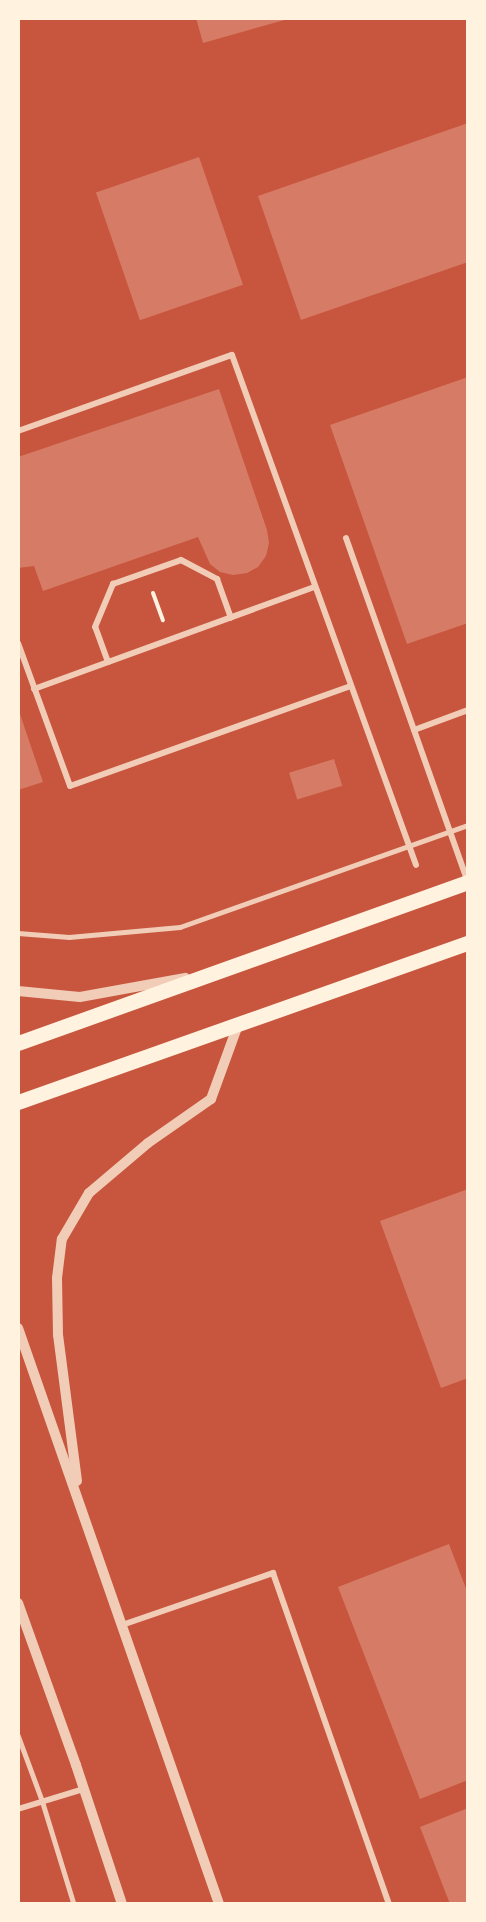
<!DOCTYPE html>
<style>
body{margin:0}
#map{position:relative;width:486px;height:1922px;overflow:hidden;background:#c8553d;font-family:"Sofia Sans Condensed",sans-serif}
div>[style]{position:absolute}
.building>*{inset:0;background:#d67c66;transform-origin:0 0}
.path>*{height:4px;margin:-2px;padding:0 2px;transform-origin:2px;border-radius:2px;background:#fff3e0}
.service>*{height:4.5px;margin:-2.25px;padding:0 2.25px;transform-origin:2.25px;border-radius:2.25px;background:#f1ccb7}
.minor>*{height:6px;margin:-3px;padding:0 3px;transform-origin:3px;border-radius:3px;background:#f1ccb7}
.tertiary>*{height:10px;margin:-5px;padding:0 5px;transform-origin:5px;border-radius:5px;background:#f1ccb7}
.primary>*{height:15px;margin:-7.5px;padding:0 7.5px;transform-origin:7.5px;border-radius:7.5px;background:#fff3e0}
span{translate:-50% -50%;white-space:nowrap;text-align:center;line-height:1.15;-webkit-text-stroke:4.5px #fff3e0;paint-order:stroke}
.frame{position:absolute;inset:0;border:20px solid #fff3e0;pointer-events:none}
</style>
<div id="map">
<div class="building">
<div style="clip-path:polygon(196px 18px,287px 18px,288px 19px,203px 43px)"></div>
<div style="clip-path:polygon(468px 123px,468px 262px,301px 320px,258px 196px)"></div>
<div style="left:199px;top:157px;width:135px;height:109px;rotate:71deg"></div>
<div style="clip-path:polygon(468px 377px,468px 623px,407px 644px,330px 425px)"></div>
<div style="clip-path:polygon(219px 389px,267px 530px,269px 543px,266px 556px,258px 567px,247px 573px,233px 575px,220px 572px,210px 564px,198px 537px,43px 591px,34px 566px,18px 568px,18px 457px)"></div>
<div style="clip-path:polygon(18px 708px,43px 782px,18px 790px)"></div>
<div style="left:334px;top:759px;width:28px;height:47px;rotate:73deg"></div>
<div style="clip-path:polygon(468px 1189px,468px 1378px,441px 1388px,380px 1221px)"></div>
<div style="clip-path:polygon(449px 1544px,468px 1594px,468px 1780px,420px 1799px,338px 1587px)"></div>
<div style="clip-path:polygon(468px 1808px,468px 1904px,450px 1904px,420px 1827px)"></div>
</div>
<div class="path">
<div style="left:153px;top:593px;width:29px;rotate:70deg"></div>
</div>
<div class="service">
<div style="left:18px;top:933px;width:51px;rotate:4.5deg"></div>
<div style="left:69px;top:937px;width:111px;rotate:-5.1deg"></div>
<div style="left:180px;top:927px;width:306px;rotate:-19.5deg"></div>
<div style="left:18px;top:1735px;width:69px;rotate:69.7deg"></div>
<div style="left:42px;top:1800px;width:109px;rotate:72.9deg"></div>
</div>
<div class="minor">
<div style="left:18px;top:431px;width:227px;rotate:-19.6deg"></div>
<div style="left:232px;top:355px;width:542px;rotate:70.16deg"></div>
<div style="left:346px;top:538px;width:365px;rotate:70.5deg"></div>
<div style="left:18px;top:643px;width:152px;rotate:70deg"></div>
<div style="left:70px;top:786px;width:298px;rotate:-19.6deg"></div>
<div style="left:108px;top:662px;width:37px;rotate:-110deg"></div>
<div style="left:95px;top:627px;width:47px;rotate:-67.3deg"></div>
<div style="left:113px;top:584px;width:72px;rotate:-19.4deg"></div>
<div style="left:181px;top:560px;width:41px;rotate:27.8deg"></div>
<div style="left:217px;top:579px;width:41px;rotate:70.3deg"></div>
<div style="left:34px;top:689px;width:299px;rotate:-20deg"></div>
<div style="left:414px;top:730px;width:58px;rotate:-20.3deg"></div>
<div style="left:122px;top:1625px;width:160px;rotate:-19deg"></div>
<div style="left:273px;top:1573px;width:351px;rotate:70.7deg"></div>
<div style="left:18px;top:1809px;width:69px;rotate:-16.9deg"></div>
</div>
<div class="tertiary">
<div style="left:18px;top:991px;width:62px;rotate:5.5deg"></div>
<div style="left:80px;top:997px;width:107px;rotate:-10.3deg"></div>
<div style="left:18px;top:1328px;width:610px;rotate:70.76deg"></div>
<div style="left:77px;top:1481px;width:147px;rotate:-97.4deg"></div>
<div style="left:58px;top:1335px;width:57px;rotate:-91deg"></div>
<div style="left:57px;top:1278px;width:39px;rotate:-83deg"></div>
<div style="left:62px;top:1239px;width:53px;rotate:-59.6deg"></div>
<div style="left:89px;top:1193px;width:77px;rotate:-40.3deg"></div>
<div style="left:148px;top:1143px;width:77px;rotate:-34.9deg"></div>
<div style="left:211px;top:1099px;width:82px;rotate:-70deg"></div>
<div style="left:18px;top:1603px;width:172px;rotate:70.3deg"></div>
<div style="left:76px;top:1765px;width:146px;rotate:71.7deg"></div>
</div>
<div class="primary">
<div style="left:18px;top:1043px;width:478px;rotate:-19.7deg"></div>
<div style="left:18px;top:1102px;width:477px;rotate:-19.5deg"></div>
</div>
<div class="frame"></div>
</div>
